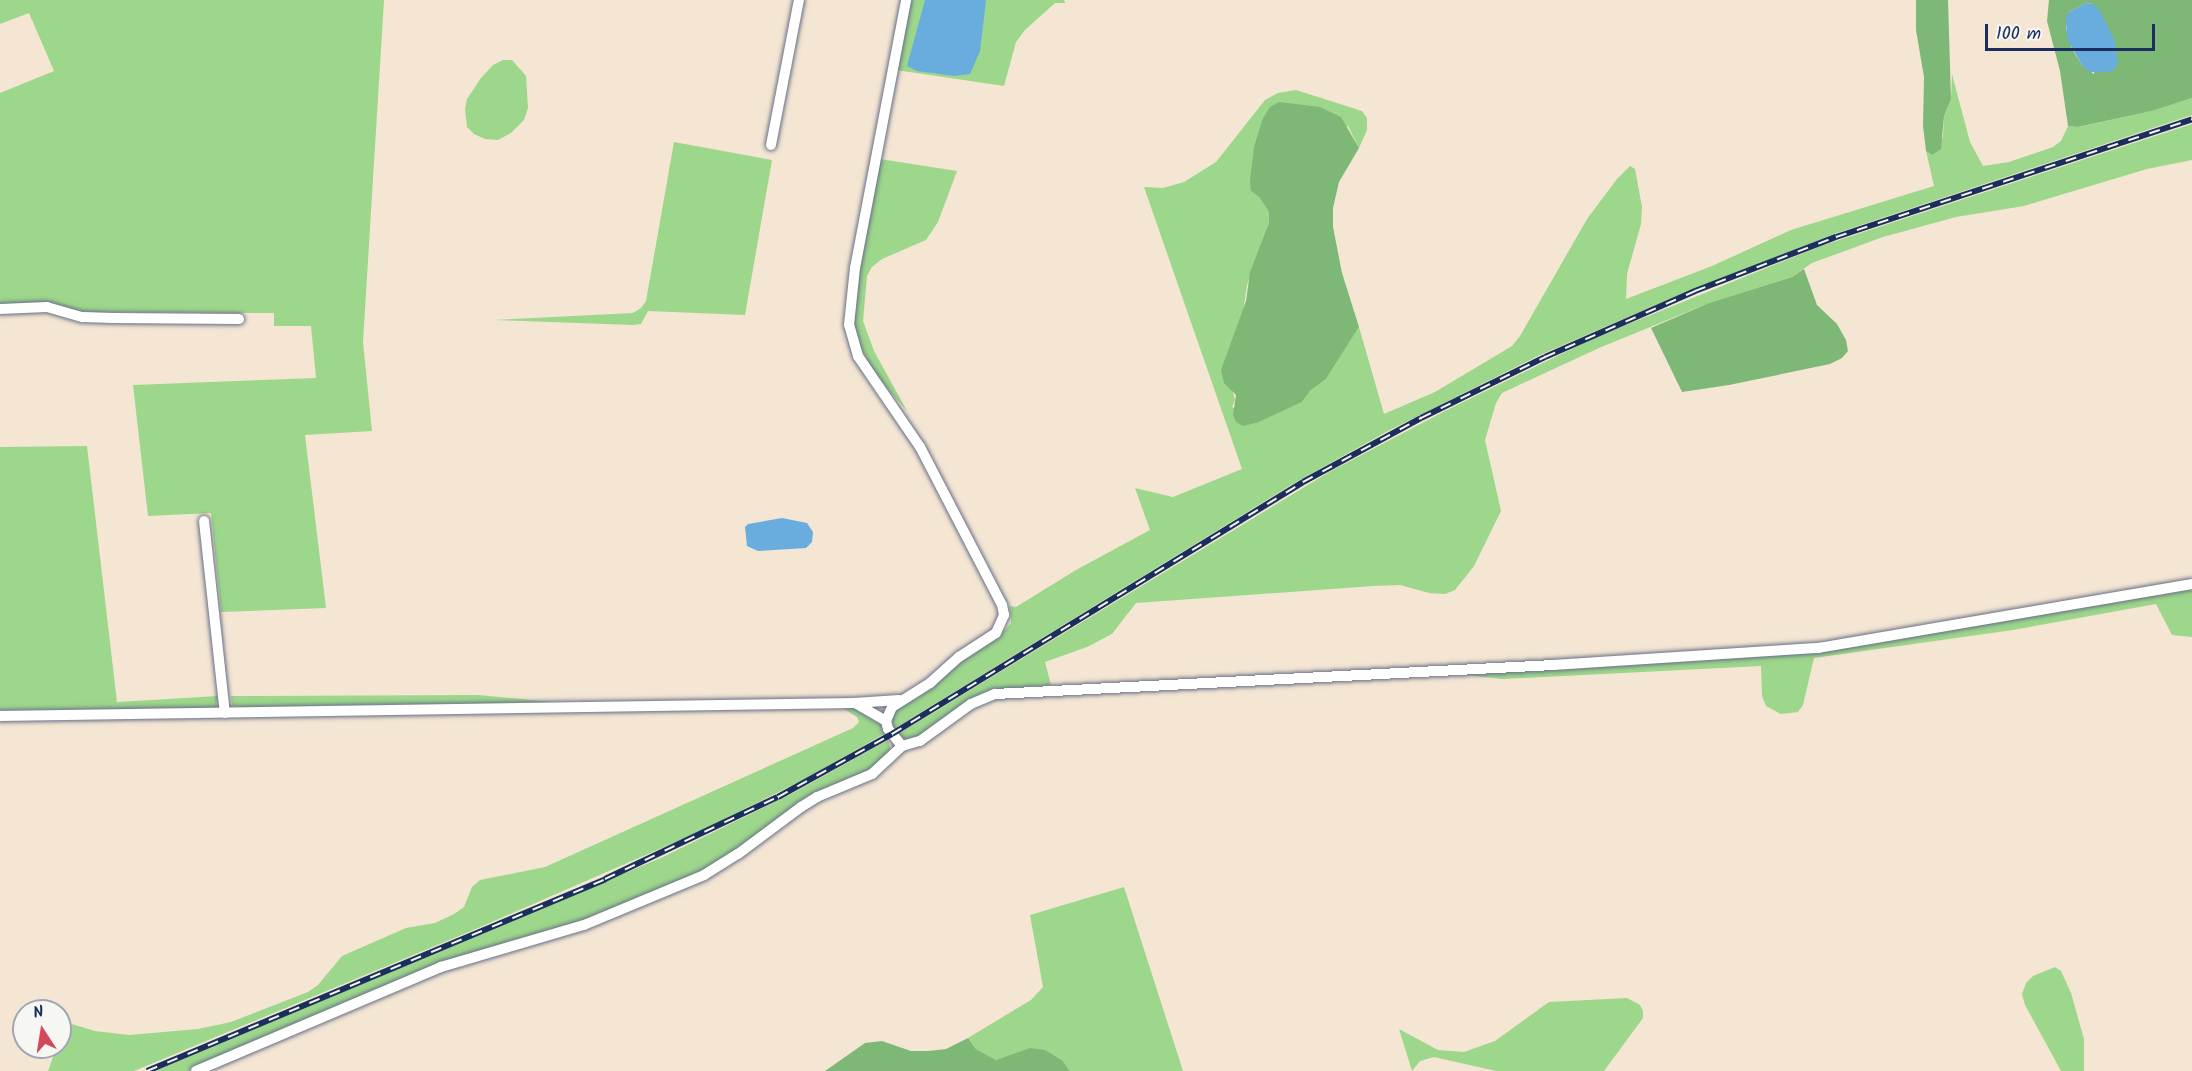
<!DOCTYPE html>
<style>
body{margin:0}
#map{position:relative;width:2192px;height:1071px;overflow:hidden;background:#f4e6d3;font-family:Kalam,sans-serif}
div>[style]{position:absolute}
.green>*{inset:0;background:#9dd78b}
.forest>*{inset:0;background:#7eb877}
.water>*{inset:0;background:#68adde}
.roads{filter:drop-shadow(0 0 2px #676f87) drop-shadow(0 0 2px #676f87)}
.minor>*{height:10px;margin:-5px;padding:0 5px;transform-origin:5px;border-radius:5px;background:#fff}
.rail>*{height:6px;margin-top:-3px;transform-origin:0;background:repeating-linear-gradient(90deg,#f6f6f2 0 11px,#1b2f5e 0 22px);box-sizing:border-box;border-block:2px solid #1b2f5e}
span{translate:-50% -50%;white-space:nowrap;text-align:center;line-height:1.15;-webkit-text-stroke:6px #f6f6f2;paint-order:stroke}
.north{position:absolute;left:12px;top:999px;width:60px;height:60px;box-sizing:border-box;background:#f6f6f2;border:2px solid #9ea6b7;border-radius:50%;rotate:348deg;font-size:16px;font-weight:700;line-height:24px;text-align:center;color:#1b2f5e}
.north::after{content:'';display:block;margin:auto;width:21px;height:27px;background:#d1495b;clip-path:polygon(50% 0,100% 100%,50% 72%,0 100%)}
.scale{position:absolute;left:1985px;top:24px;width:170px;height:27px;box-sizing:border-box;border:3px solid #1b2f5e;border-top:0;padding-left:8px;font-size:18px;line-height:21px;white-space:nowrap;color:#1b2f5e;-webkit-text-stroke:4px #f6f6f2;paint-order:stroke}
</style>
<div id="map">
<div class="green">
<div style="clip-path:polygon(0 0,384px 0,363px 342px,372px 431px,305px 435px,326px 608px,221px 612px,211px 513px,148px 516px,133px 385px,316px 378px,311px 326px,274px 326px,274px 313px,93px 312px,0 306px,0 93px,54px 71px,29px 13px,0 24px)"></div>
<div style="clip-path:polygon(910px 0,1064px 0,1065px 3px,1055px 3px,1025px 30px,1016px 42px,1004px 86px,896px 70px)"></div>
<div style="clip-path:polygon(503px 60px,512px 60px,526px 76px,528px 108px,524px 120px,511px 133px,498px 140px,485px 139px,474px 134px,467px 127px,465px 109px,467px 99px,481px 78px,493px 65px)"></div>
<div style="clip-path:polygon(1952px 74px,1970px 142px,1983px 166px,2009px 162px,2053px 147px,2061px 141px,2068px 126px,2079px 127px,2152px 111px,2192px 98px,2192px 115px,1834px 234px,1667px 300px,1540px 355px,1388px 431px,1296px 482px,894px 729px,892px 718px,895px 710px,1006px 629px,1011px 623px,1010px 606px,1016px 607px,1076px 570px,1150px 530px,1135px 488px,1173px 497px,1242px 469px,1144px 187px,1163px 188px,1184px 182px,1216px 162px,1265px 100px,1278px 93px,1296px 90px,1362px 111px,1367px 118px,1367px 130px,1359px 148px,1348px 126px,1251px 191px,1259px 197px,1269px 212px,1269px 223px,1247px 285px,1232px 389px,1235px 400px,1232px 407px,1259px 422px,1302px 402px,1310px 391px,1326px 379px,1359px 327px,1384px 414px,1435px 392px,1512px 346px,1520px 336px,1587px 219px,1617px 179px,1630px 166px,1635px 169px,1642px 207px,1641px 224px,1627px 274px,1626px 299px,1712px 266px,1791px 230px,1934px 186px,1926px 151px,1932px 155px,1943px 137px,1944px 116px,1951px 99px)"></div>
<div style="clip-path:polygon(2192px 124px,2192px 160px,2147px 169px,2024px 206px,1956px 217px,1883px 237px,1812px 263px,1792px 277px,1709px 303px,1599px 348px,1502px 393px,1496px 403px,1485px 440px,1501px 511px,1474px 566px,1455px 590px,1445px 594px,1429px 593px,1400px 585px,1373px 586px,1136px 603px,1112px 634px,1087px 647px,1045px 662px,1051px 685px,990px 690px,969px 699px,920px 736px,905px 740px,898px 734px,1331px 471px,1447px 410px,1594px 338px,1821px 246px)"></div>
<div style="clip-path:polygon(674px 142px,772px 160px,745px 315px,648px 311px,641px 324px,633px 325px,494px 320px,633px 313px,641px 308px,646px 301px)"></div>
<div style="clip-path:polygon(880px 159px,957px 171px,938px 222px,926px 240px,882px 259px,872px 267px,867px 276px,863px 321px,874px 351px,907px 411px,873px 372px,855px 335px,854px 292px)"></div>
<div style="clip-path:polygon(87px 446px,117px 702px,218px 696px,216px 708px,0 710px,0 447px)"></div>
<div style="clip-path:polygon(2192px 587px,2192px 637px,2172px 635px,2156px 604px,2013px 630px,1814px 658px,1803px 705px,1798px 712px,1781px 714px,1766px 706px,1762px 696px,1761px 666px,1502px 679px,1448px 673px,1744px 657px)"></div>
<div style="clip-path:polygon(478px 695px,554px 702px,236px 707px,232px 706px,231px 696px)"></div>
<div style="clip-path:polygon(842px 708px,853px 708px,882px 725px,884px 734px,805px 779px,696px 833px,471px 931px,134px 1071px,48px 1071px,53px 1057px,72px 1024px,95px 1031px,129px 1035px,198px 1029px,231px 1022px,308px 992px,318px 985px,342px 956px,406px 928px,435px 923px,454px 914px,464px 907px,472px 887px,480px 880px,545px 867px,853px 728px,859px 722px,857px 717px)"></div>
<div style="clip-path:polygon(888px 740px,891px 751px,868px 772px,801px 802px,721px 863px,589px 920px,507px 942px,188px 1071px,155px 1071px,663px 857px,793px 793px)"></div>
<div style="clip-path:polygon(1124px 887px,1183px 1071px,1070px 1071px,1063px 1061px,1009px 1056px,996px 1060px,976px 1049px,968px 1038px,1031px 1000px,1043px 987px,1030px 915px)"></div>
<div style="clip-path:polygon(2055px 967px,2061px 971px,2071px 993px,2084px 1039px,2084px 1071px,2061px 1071px,2025px 1005px,2022px 994px,2026px 983px,2033px 976px)"></div>
<div style="clip-path:polygon(1627px 998px,1640px 1005px,1643px 1011px,1643px 1018px,1604px 1071px,1496px 1071px,1434px 1057px,1420px 1061px,1412px 1071px,1399px 1029px,1438px 1050px,1464px 1052px,1495px 1041px,1549px 1002px)"></div>
</div>
<div class="forest">
<div style="clip-path:polygon(1916px 0,1948px 0,1951px 99px,1944px 116px,1941px 149px,1932px 155px,1926px 151px,1923px 126px,1924px 77px,1916px 30px)"></div>
<div style="clip-path:polygon(evenodd,2049px 0,2192px 0,2192px 98px,2152px 111px,2078px 127px,2068px 126px,2060px 71px,2047px 21px,2049px 0,2086px 3px,2093px 4px,2094px 74px,2082px 65px,2072px 49px,2066px 28px,2069px 12px,2086px 3px)"></div>
<div style="clip-path:polygon(1279px 102px,1320px 107px,1341px 117px,1359px 148px,1339px 182px,1333px 208px,1333px 227px,1342px 273px,1359px 327px,1326px 379px,1310px 391px,1302px 402px,1259px 422px,1243px 426px,1236px 422px,1233px 415px,1236px 395px,1224px 383px,1221px 370px,1246px 301px,1250px 272px,1269px 223px,1269px 212px,1259px 197px,1251px 191px,1250px 181px,1254px 147px,1263px 118px,1270px 107px)"></div>
<div style="clip-path:polygon(1804px 269px,1817px 305px,1837px 324px,1846px 340px,1848px 351px,1842px 358px,1830px 364px,1729px 385px,1682px 392px,1651px 328px,1709px 303px,1792px 277px)"></div>
<div style="clip-path:polygon(968px 1038px,976px 1049px,996px 1060px,1030px 1048px,1045px 1050px,1063px 1061px,1070px 1071px,825px 1071px,865px 1043px,882px 1041px,911px 1051px,928px 1051px,946px 1049px)"></div>
</div>
<div class="water">
<div style="clip-path:polygon(925px 0,986px 0,980px 51px,970px 74px,954px 76px,917px 71px,907px 66px)"></div>
<div style="clip-path:polygon(2086px 3px,2093px 4px,2100px 11px,2114px 39px,2118px 62px,2115px 69px,2109px 72px,2090px 72px,2082px 65px,2067px 39px,2066px 18px,2069px 12px)"></div>
<div style="clip-path:polygon(782px 518px,807px 523px,813px 532px,812px 542px,806px 548px,758px 551px,747px 546px,745px 527px,748px 524px)"></div>
</div>
<div class="roads">
<div class="minor">
<div style="left:771px;top:145px;width:148px;rotate:-79.1deg"></div>
<div style="left:0;top:309px;width:47px;rotate:-2.4deg"></div>
<div style="left:47px;top:307px;width:37px;rotate:16deg"></div>
<div style="left:83px;top:317px;width:29px;rotate:2deg"></div>
<div style="left:112px;top:318px;width:127px;rotate:0.5deg"></div>
<div style="left:204px;top:521px;width:193px;rotate:83.8deg"></div>
<div style="left:855px;top:703px;width:36px;rotate:30deg"></div>
<div style="left:0;top:716px;width:854px;rotate:-0.87deg"></div>
<div style="left:854px;top:703px;width:45px;rotate:-3.8deg"></div>
<div style="left:902px;top:746px;width:22px;rotate:-129deg"></div>
<div style="left:888px;top:729px;width:8px;rotate:-104deg"></div>
<div style="left:886px;top:721px;width:15px;rotate:-67deg"></div>
<div style="left:892px;top:707px;width:45px;rotate:-32.3deg"></div>
<div style="left:930px;top:683px;width:39px;rotate:-42deg"></div>
<div style="left:959px;top:657px;width:44px;rotate:-33deg"></div>
<div style="left:996px;top:633px;width:20px;rotate:-66deg"></div>
<div style="left:1004px;top:615px;width:10px;rotate:-101deg"></div>
<div style="left:1002px;top:605px;width:178px;rotate:-117.4deg"></div>
<div style="left:920px;top:447px;width:110px;rotate:-124.3deg"></div>
<div style="left:858px;top:356px;width:32px;rotate:-106deg"></div>
<div style="left:849px;top:325px;width:57px;rotate:-84deg"></div>
<div style="left:855px;top:268px;width:273px;rotate:-79.2deg"></div>
<div style="left:196px;top:1071px;width:266px;rotate:-23deg"></div>
<div style="left:441px;top:967px;width:149px;rotate:-16.4deg"></div>
<div style="left:584px;top:925px;width:130px;rotate:-22.6deg"></div>
<div style="left:704px;top:875px;width:40px;rotate:-32deg"></div>
<div style="left:738px;top:854px;width:79px;rotate:-36.7deg"></div>
<div style="left:801px;top:807px;width:19px;rotate:-32deg"></div>
<div style="left:817px;top:797px;width:60px;rotate:-22.7deg"></div>
<div style="left:872px;top:774px;width:41px;rotate:-43deg"></div>
<div style="left:902px;top:746px;width:19px;rotate:-16deg"></div>
<div style="left:920px;top:741px;width:63px;rotate:-36deg"></div>
<div style="left:971px;top:704px;width:26px;rotate:-23deg"></div>
<div style="left:995px;top:694px;width:560px;rotate:-2.97deg"></div>
<div style="left:1554px;top:665px;width:265px;rotate:-3.7deg"></div>
<div style="left:1818px;top:648px;width:379px;rotate:-9.7deg"></div>
</div>
</div>
<div class="rail">
<div style="left:147px;top:1071px;width:497px;rotate:-22.7deg"></div>
<div style="left:605px;top:879px;width:191px;rotate:-25.4deg"></div>
<div style="left:778px;top:797px;width:130px;rotate:-28.9deg"></div>
<div style="left:892px;top:734px;width:482px;rotate:-31.5deg"></div>
<div style="left:1303px;top:482px;width:134px;rotate:-28.5deg"></div>
<div style="left:1421px;top:418px;width:138px;rotate:-26.2deg"></div>
<div style="left:1545px;top:357px;width:164px;rotate:-23.7deg"></div>
<div style="left:1695px;top:291px;width:151px;rotate:-21deg"></div>
<div style="left:1836px;top:237px;width:375px;rotate:-18.3deg"></div>
</div>
<div class="north">N</div>
<div class="scale">100 m</div>
</div>
